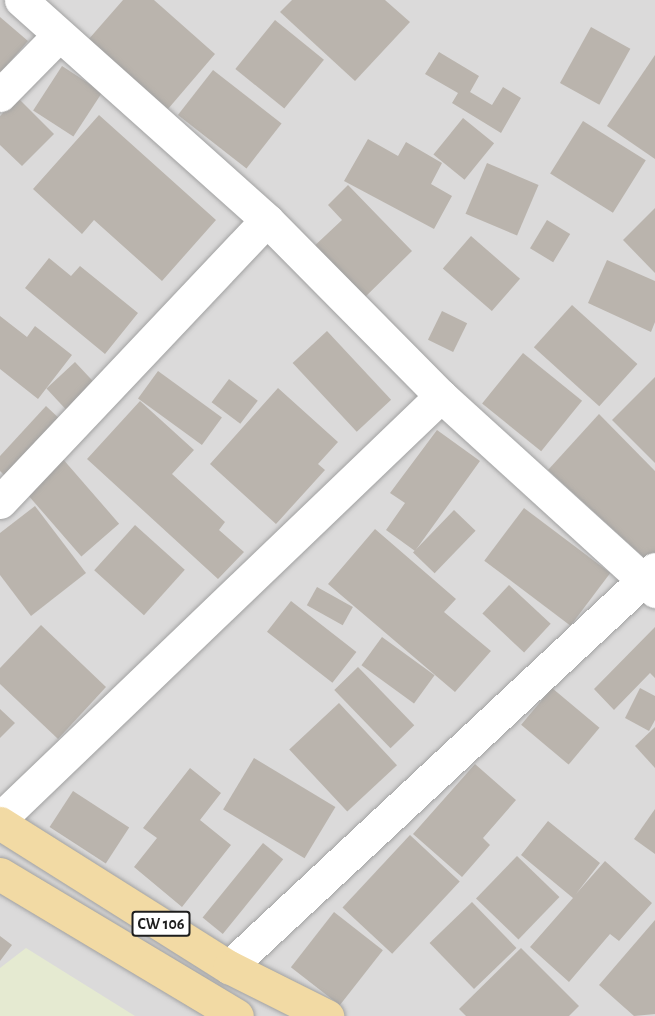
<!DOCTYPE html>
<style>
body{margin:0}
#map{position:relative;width:655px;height:1016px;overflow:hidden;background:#edebe4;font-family:"Alegreya Sans",sans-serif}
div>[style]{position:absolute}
.residential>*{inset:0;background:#dbdada;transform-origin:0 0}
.farmland>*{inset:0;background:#e5ead1}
.building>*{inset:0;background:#bab4ad;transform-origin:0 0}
.roads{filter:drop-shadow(0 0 2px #a1a1a1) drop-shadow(0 0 2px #a1a1a1)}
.minor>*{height:33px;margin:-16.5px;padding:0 16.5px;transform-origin:16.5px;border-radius:16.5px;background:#fff}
.major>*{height:33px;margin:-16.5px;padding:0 16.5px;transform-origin:16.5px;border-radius:16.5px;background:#f2daa4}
span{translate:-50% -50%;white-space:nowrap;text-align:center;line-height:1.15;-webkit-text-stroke:4.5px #fff;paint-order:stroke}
.shield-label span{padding:2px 4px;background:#fff;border:2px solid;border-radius:4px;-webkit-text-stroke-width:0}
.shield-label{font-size:16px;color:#1d1d1d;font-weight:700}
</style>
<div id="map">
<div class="residential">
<div style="left:0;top:0;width:655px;height:1016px"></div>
</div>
<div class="farmland">
<div style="clip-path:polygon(26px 948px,135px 1016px,0 1016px,0 968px)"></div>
</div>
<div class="building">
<div style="clip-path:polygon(123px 0,154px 0,215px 54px,168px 109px,88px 40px)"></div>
<div style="clip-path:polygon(292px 0,385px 0,410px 22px,355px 81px,280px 12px)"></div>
<div style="clip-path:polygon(0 17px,28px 41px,1px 72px,0 71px)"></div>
<div style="left:275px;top:20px;width:63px;height:63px;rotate:39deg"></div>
<div style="left:591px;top:27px;width:45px;height:64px;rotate:29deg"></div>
<div style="clip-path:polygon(439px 52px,479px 76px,470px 92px,492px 105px,503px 87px,521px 98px,501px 133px,452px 103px,458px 93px,425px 74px)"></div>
<div style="clip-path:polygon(655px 55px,655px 159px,607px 126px)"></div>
<div style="left:62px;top:66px;width:48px;height:53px;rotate:33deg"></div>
<div style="left:213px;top:70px;width:87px;height:57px;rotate:38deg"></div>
<div style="clip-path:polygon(18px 98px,54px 134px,22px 166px,0 145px,0 116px)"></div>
<div style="clip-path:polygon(99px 115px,216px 220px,162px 281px,94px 220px,82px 234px,33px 189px)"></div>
<div style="left:463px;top:118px;width:40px;height:47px;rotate:39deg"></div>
<div style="left:583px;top:121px;width:74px;height:62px;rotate:32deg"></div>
<div style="clip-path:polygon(368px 139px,398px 156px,406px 142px,442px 163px,431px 184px,452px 196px,434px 229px,344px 181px)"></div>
<div style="left:487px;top:163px;width:56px;height:55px;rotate:23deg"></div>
<div style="clip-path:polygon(348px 185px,412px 251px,360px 302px,310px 250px,342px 220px,328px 205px)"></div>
<div style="clip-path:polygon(655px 208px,655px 273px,623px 240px)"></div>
<div style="left:547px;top:220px;width:27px;height:33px;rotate:31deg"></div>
<div style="left:471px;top:236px;width:65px;height:43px;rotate:41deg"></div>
<div style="clip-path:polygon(49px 258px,71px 276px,80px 266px,138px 313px,105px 354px,25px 288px)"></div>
<div style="clip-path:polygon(607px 260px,655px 281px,655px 322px,651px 332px,588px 303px)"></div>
<div style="left:572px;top:305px;width:88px;height:57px;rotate:42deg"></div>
<div style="left:442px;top:311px;width:28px;height:32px;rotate:26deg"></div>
<div style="clip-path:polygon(0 316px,27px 337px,35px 326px,72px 355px,38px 399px,0 369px)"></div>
<div style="left:327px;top:331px;width:94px;height:47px;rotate:47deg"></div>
<div style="left:523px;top:353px;width:76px;height:65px;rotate:39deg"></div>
<div style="left:75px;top:362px;width:35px;height:39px;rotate:47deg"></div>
<div style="left:158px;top:371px;width:79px;height:34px;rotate:36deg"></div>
<div style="clip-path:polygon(655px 377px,655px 463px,612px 420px)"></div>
<div style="left:229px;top:379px;width:36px;height:29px;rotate:37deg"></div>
<div style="clip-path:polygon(278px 388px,338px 442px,318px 464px,325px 470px,276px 524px,210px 464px)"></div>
<div style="clip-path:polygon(140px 401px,194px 450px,172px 474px,225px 522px,219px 530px,244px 552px,218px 579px,87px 459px)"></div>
<div style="clip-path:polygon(46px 406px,63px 422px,10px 481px,0 471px,0 456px)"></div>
<div style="clip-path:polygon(599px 414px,655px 471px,655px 559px,651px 564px,548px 470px)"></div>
<div style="clip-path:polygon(437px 430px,480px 461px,415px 551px,386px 530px,405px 503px,390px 493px)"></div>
<div style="left:62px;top:458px;width:87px;height:50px;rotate:49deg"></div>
<div style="clip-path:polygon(35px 506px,86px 573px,31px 616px,0 575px,0 533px)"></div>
<div style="left:524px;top:508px;width:108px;height:66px;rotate:37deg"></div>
<div style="left:454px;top:510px;width:30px;height:59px;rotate:44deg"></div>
<div style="left:135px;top:525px;width:67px;height:61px;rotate:42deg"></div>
<div style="clip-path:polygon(375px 529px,456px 599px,444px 612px,491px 651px,455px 692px,328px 584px)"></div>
<div style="left:509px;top:585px;width:57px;height:39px;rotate:43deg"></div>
<div style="left:317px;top:587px;width:41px;height:21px;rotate:29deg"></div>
<div style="left:291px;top:601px;width:83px;height:39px;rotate:38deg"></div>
<div style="clip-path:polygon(41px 625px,106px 687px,58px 739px,0 684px,0 668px)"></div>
<div style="clip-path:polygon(655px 627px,655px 678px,650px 673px,614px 710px,594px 689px)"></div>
<div style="left:382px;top:637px;width:65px;height:35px;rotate:36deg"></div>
<div style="left:358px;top:667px;width:81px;height:33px;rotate:46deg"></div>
<div style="left:552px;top:688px;width:62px;height:48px;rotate:40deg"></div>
<div style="clip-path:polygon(640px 688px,655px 696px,655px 720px,649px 731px,625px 718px)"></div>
<div style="left:339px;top:703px;width:85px;height:68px;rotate:47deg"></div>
<div style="clip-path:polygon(0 709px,15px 723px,0 738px)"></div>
<div style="clip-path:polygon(655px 727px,655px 768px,635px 746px)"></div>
<div style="left:254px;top:758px;width:95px;height:60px;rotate:31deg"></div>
<div style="clip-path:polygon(475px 764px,516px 800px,483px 838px,490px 845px,462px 877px,413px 834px)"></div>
<div style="clip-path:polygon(190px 768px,221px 793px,200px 820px,231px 845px,182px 907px,134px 867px,157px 838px,143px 828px)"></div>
<div style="left:73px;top:791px;width:67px;height:43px;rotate:33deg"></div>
<div style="clip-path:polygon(655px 809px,655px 854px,634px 839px)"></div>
<div style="clip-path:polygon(548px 821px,600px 863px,576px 894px,605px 861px,652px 903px,619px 941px,610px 934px,569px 982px,530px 947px,573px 898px,521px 855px)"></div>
<div style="left:410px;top:835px;width:68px;height:99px;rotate:43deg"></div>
<div style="left:263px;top:843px;width:26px;height:96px;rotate:39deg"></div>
<div style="left:517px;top:856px;width:59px;height:59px;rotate:44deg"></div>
<div style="left:472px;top:902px;width:64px;height:59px;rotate:46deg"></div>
<div style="left:334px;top:912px;width:62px;height:70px;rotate:38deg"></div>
<div style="clip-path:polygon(655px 920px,655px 1014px,634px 1016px,599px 985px)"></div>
<div style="clip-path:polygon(0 936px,12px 945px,0 961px)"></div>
<div style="clip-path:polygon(521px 948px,579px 1006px,569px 1016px,466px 1016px,459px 1009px)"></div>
</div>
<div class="roads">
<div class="minor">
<div style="left:0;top:95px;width:84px;rotate:-45.5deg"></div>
<div style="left:441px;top:396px;width:290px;rotate:42.3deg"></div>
<div style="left:0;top:502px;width:388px;rotate:-46.6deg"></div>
<div style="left:0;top:819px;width:611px;rotate:-43.81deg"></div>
<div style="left:441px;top:396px;width:247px;rotate:-134.7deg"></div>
<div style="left:267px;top:220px;width:330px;rotate:-138.2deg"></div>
<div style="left:229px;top:967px;width:583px;rotate:-43.05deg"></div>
</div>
<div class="major">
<div style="left:0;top:823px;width:271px;rotate:32.2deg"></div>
<div style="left:229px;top:967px;width:110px;rotate:26.6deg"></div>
<div style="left:0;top:874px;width:276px;rotate:30.9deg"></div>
</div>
</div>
<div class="shield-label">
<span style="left:161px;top:924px">CW 106</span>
</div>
</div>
